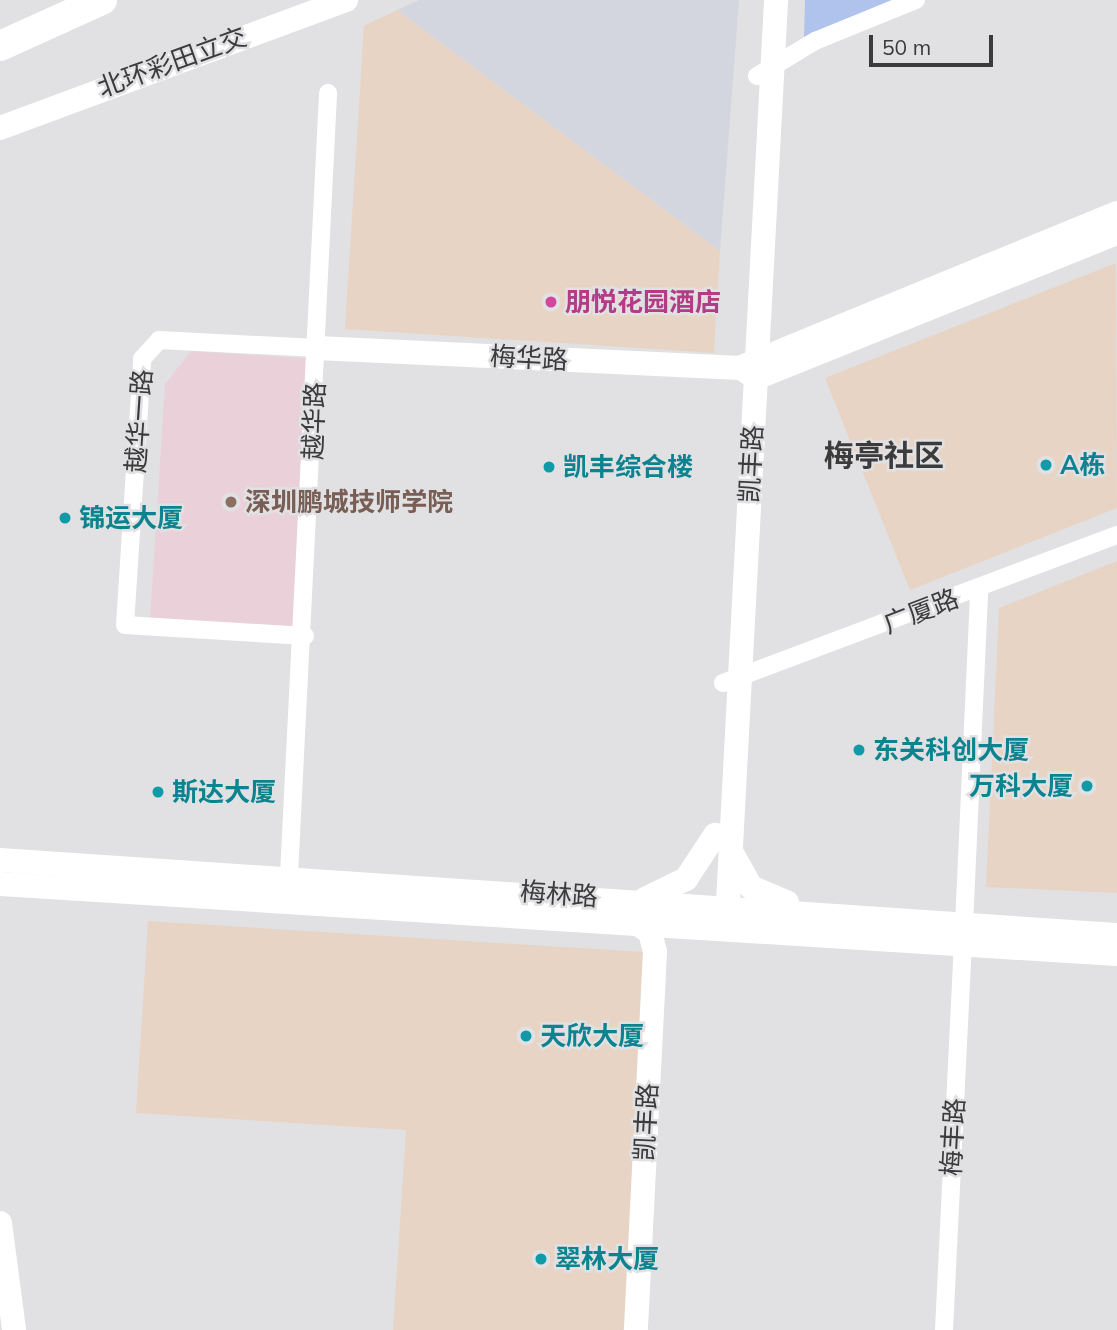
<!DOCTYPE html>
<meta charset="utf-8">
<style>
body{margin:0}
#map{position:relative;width:1117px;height:1330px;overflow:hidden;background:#e1e1e3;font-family:Mulish,"Noto Sans SC",sans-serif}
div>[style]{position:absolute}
.commercial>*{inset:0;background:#e7d4c4}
.built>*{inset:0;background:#d3d6de}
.education>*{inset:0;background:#e9d0d9}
.green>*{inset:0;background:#b0c3ec}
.minor>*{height:18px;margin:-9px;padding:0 9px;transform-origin:9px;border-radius:9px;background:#fff}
.secondary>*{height:24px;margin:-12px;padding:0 12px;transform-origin:12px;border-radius:12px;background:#fff}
.trunk>*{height:30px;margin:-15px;padding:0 15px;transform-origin:15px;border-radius:15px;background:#fff}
.dots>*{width:19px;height:19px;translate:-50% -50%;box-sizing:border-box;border:4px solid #e1e1e3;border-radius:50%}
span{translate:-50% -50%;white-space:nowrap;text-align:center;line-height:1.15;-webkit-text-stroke:5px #e1e1e3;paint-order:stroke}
.street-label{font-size:26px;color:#3b3b3c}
.hotel-label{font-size:26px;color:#b23c85;font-weight:700}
.left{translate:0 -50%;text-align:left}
.culture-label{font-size:26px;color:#0d838f;font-weight:700}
.right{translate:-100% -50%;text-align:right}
.education-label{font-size:26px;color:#785e54;font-weight:700}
.quarter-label{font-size:30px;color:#3b3b3c;font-weight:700}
.scale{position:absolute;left:869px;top:35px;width:124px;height:32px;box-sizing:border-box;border:4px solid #3b3b3c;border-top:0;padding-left:9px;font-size:21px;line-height:24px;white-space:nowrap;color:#3b3b3c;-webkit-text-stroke:5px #e1e1e3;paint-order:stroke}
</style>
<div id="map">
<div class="commercial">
<div style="clip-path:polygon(397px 10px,720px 251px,714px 353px,345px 329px,364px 26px)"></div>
<div style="clip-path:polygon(1116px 263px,1117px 508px,910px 590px,825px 378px)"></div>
<div style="clip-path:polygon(1117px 561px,1117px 893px,986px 887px,999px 608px)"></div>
<div style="clip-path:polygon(148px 921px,643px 952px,625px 1330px,393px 1330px,406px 1130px,136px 1113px)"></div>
</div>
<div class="built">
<div style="clip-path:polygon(419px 0,739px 0,720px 251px,397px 10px)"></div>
</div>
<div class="education">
<div style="clip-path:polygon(191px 351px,315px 359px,297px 630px,150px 620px,165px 384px)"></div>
</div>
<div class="green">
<div style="clip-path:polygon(805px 0,892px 0,804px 37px)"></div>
</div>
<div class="minor">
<div style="left:757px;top:76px;width:68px;rotate:-31.1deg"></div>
<div style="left:815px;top:41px;width:109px;rotate:-22.1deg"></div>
<div style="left:305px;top:636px;width:180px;rotate:-176.5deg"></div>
<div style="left:125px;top:625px;width:267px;rotate:-86.3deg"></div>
<div style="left:142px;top:359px;width:25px;rotate:-48deg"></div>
<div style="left:159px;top:340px;width:158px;rotate:2.9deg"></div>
<div style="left:723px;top:683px;width:421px;rotate:-20.6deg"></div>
<div style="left:289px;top:875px;width:783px;rotate:-87.14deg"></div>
<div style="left:964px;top:925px;width:336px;rotate:-87.4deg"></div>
<div style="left:944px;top:1330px;width:387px;rotate:-87.2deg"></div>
</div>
<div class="secondary">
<div style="left:0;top:128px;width:369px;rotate:-20.3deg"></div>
<div style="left:317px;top:348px;width:424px;rotate:2.7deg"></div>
<div style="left:741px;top:368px;width:18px;rotate:34deg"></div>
<div style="left:744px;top:366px;width:403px;rotate:-22.3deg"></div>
<div style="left:756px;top:378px;width:389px;rotate:-21.9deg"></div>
<div style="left:732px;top:853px;width:39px;rotate:61deg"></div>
<div style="left:751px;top:887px;width:39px;rotate:23deg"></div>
<div style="left:0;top:860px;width:1120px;rotate:3.84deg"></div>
<div style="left:0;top:884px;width:1119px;rotate:3.59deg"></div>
<div style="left:645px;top:899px;width:46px;rotate:-26deg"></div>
<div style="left:686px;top:879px;width:53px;rotate:-56.6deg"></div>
<div style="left:727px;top:921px;width:922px;rotate:-86.95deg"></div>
<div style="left:635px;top:922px;width:18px;rotate:34deg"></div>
<div style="left:650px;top:932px;width:21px;rotate:76deg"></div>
<div style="left:655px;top:952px;width:378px;rotate:92.9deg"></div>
<div style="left:0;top:1223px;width:108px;rotate:82.5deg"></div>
</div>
<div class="trunk">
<div style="left:0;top:46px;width:112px;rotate:-24.3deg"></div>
</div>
<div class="dots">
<div style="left:551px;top:302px;background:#d1479c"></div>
<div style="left:1046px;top:465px;background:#0f9aa8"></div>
<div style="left:549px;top:467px;background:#0f9aa8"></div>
<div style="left:231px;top:502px;background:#8d6e63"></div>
<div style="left:65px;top:518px;background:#0f9aa8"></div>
<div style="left:859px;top:750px;background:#0f9aa8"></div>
<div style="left:1087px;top:786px;background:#0f9aa8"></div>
<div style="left:158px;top:792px;background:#0f9aa8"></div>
<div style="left:526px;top:1036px;background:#0f9aa8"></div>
<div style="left:541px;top:1259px;background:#0f9aa8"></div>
</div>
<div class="street-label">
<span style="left:172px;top:62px;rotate:-20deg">北环彩田立交</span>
<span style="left:529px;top:358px;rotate:3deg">梅华路</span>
<span style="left:139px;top:421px;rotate:-86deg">越华一路</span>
<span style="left:314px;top:421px;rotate:-88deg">越华路</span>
<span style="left:751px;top:464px;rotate:-87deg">凯丰路</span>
<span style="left:921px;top:611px;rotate:-21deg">广厦路</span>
<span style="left:559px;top:894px;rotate:4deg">梅林路</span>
<span style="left:646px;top:1122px;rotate:-87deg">凯丰路</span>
<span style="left:953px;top:1137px;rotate:-87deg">梅丰路</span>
</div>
<div class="hotel-label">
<span class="left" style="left:565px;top:302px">朋悦花园酒店</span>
</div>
<div class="culture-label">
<span class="left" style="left:1060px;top:465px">A栋</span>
<span class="left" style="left:563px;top:467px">凯丰综合楼</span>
<span class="left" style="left:79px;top:518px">锦运大厦</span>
<span class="left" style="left:873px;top:750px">东关科创大厦</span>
<span class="right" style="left:1073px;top:786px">万科大厦</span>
<span class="left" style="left:172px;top:792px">斯达大厦</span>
<span class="left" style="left:540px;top:1036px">天欣大厦</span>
<span class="left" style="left:555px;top:1259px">翠林大厦</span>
</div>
<div class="education-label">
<span class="left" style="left:245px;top:502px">深圳鹏城技师学院</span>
</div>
<div class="quarter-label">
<span style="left:884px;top:455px">梅亭社区</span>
</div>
<div class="scale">50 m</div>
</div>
